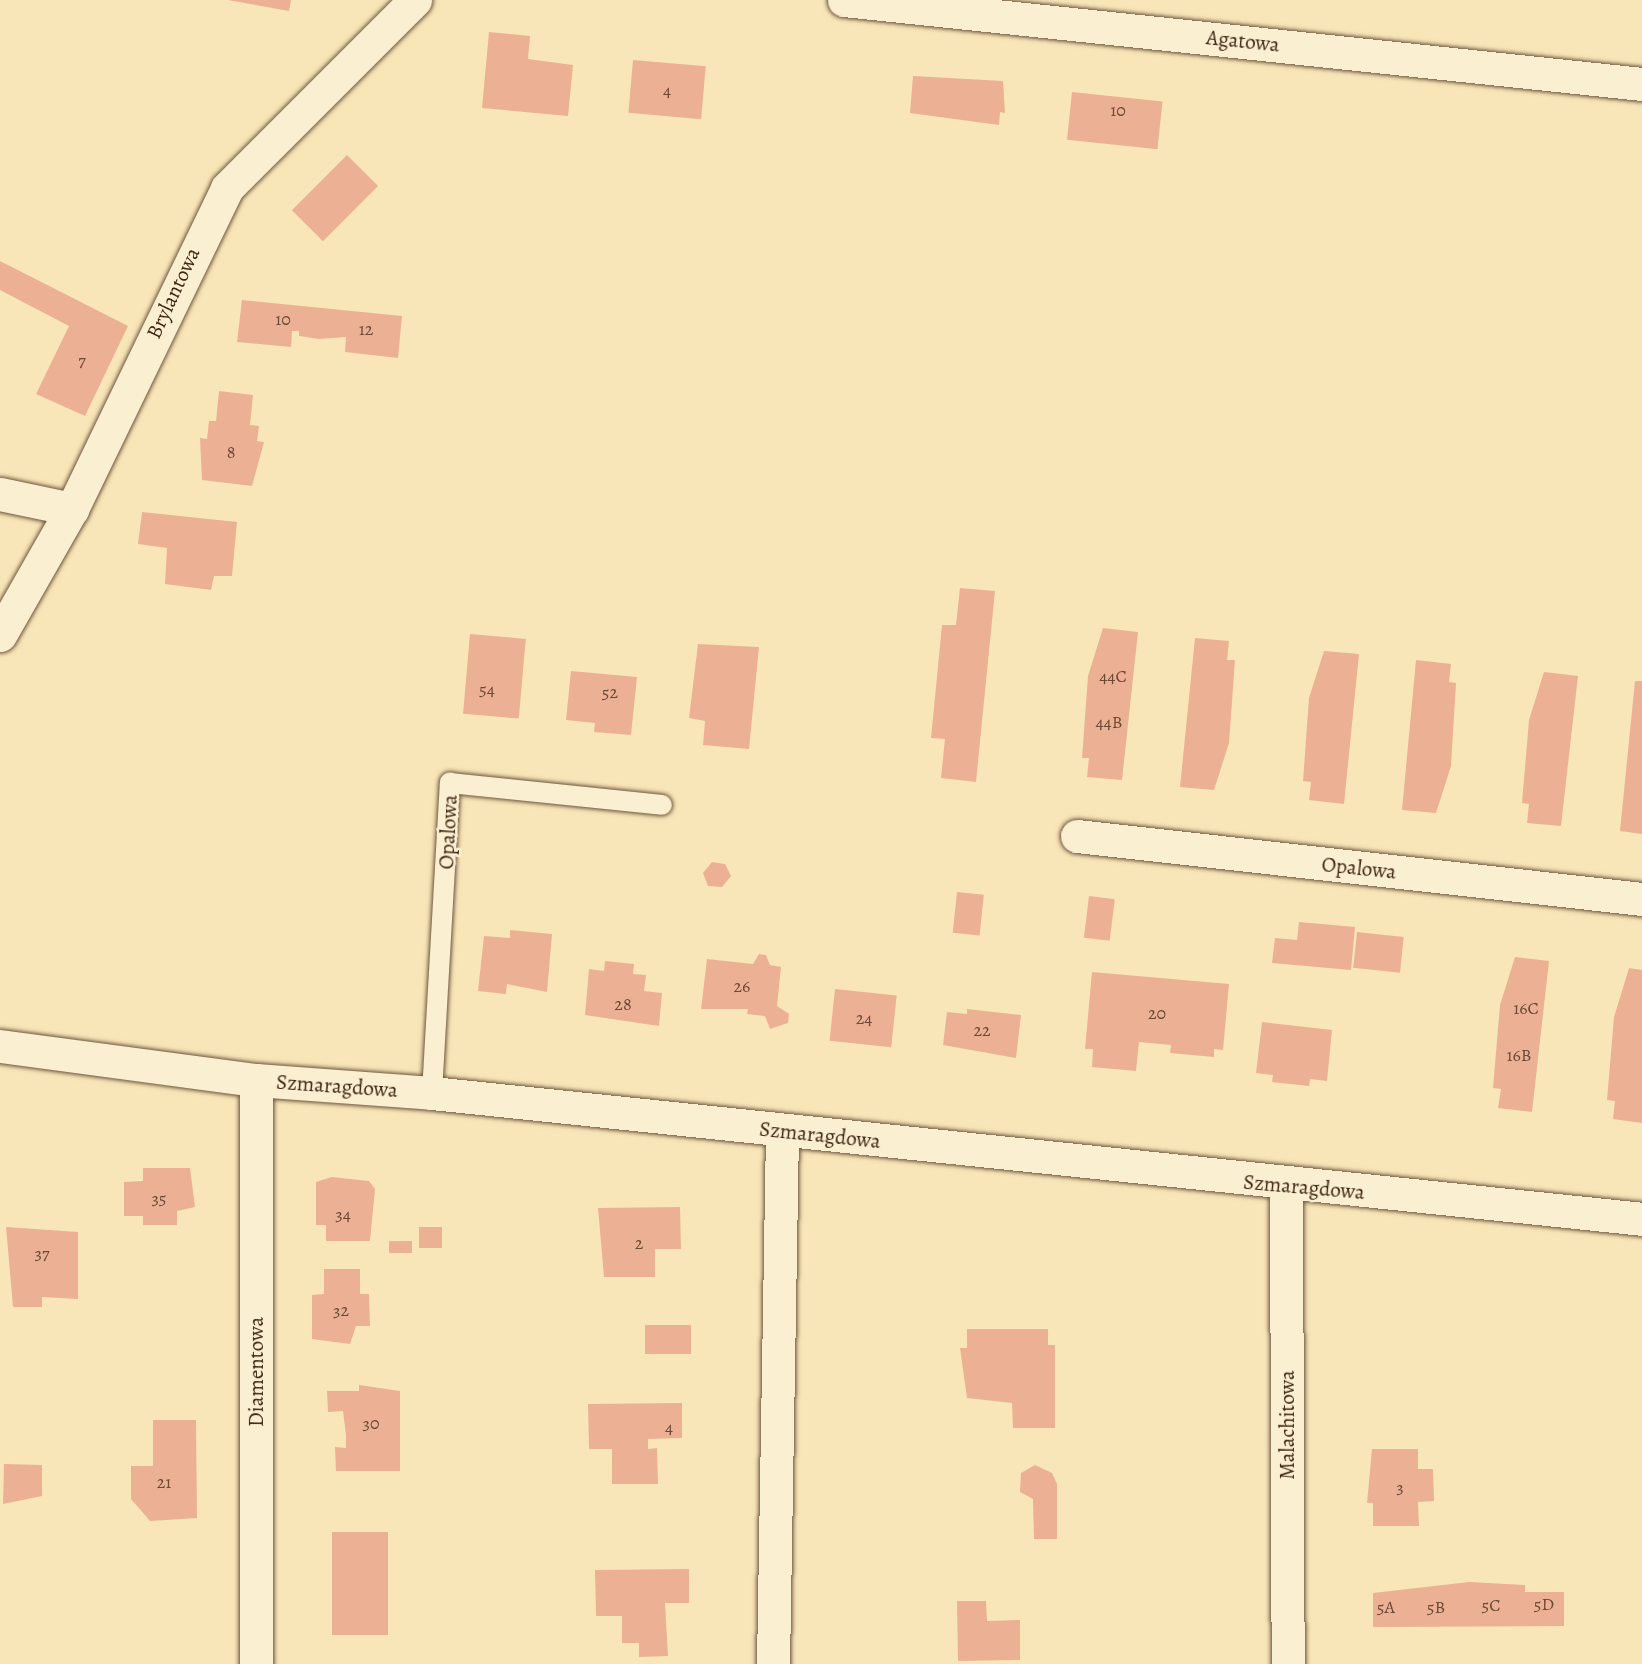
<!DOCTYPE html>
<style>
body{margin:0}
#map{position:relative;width:1642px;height:1664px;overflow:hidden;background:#f8e6b8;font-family:Alegreya,serif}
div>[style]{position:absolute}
.building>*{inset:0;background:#ecb195;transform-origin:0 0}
.roads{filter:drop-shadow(0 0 2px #6f563e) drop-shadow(0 0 2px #6f563e)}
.service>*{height:20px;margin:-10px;padding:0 10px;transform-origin:10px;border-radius:10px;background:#faefd1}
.minor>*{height:33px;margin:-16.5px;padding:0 16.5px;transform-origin:16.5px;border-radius:16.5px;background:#faefd1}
span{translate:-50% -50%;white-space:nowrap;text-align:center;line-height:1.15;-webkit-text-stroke:5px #faefd1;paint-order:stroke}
.number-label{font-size:18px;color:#6c4935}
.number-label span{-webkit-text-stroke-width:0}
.street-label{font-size:21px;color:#412615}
</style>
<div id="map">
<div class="building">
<div style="clip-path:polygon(228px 0,291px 0,289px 11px)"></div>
<div style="clip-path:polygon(489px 32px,530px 36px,528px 59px,573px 65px,568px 116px,482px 108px)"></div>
<div style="left:633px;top:60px;width:73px;height:53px;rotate:5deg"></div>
<div style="clip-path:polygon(913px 76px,1003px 81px,1005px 113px,1000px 112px,999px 125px,910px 113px)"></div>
<div style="left:1072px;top:92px;width:91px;height:48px;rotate:6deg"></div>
<div style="left:347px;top:155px;width:44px;height:78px;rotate:45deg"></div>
<div style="clip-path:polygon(0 261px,128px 326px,85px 416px,36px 394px,69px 326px,0 290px)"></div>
<div style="clip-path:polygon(242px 300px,402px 316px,398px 358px,345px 352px,346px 337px,319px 339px,299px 336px,299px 331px,292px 331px,291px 347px,237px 342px)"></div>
<div style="clip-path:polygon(219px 391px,253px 395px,250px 425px,259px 426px,257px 441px,264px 442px,252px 486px,202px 480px,200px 438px,207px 439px,209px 421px,216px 421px)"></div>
<div style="clip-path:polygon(142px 512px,237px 522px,232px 576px,214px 576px,211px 590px,165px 584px,167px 548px,138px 544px)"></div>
<div style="clip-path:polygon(960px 588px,995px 591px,976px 782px,941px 778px,945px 739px,931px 738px,942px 625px,956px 625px)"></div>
<div style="clip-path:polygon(1103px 628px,1138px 632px,1122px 780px,1087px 777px,1089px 758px,1082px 758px,1088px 676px)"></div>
<div style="left:470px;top:634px;width:56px;height:80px;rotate:5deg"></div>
<div style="clip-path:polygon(1195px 638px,1229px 641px,1227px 660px,1235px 660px,1229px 743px,1214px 790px,1180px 787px)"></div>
<div style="clip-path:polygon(698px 644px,759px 647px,749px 749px,703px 745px,705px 721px,689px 718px)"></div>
<div style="clip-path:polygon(1324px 651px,1359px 654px,1344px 804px,1309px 800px,1311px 782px,1303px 781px,1309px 698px)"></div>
<div style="clip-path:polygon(1416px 660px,1451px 664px,1449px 682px,1456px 683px,1451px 766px,1436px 813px,1402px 810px)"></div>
<div style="clip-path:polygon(571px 671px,637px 677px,631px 735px,594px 732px,595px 723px,566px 720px)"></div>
<div style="clip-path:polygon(1544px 672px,1578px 676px,1561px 826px,1527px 823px,1529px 804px,1522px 803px,1529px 720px)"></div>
<div style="clip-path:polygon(1635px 681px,1642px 681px,1642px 834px,1620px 831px)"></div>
<div style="clip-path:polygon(712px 862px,725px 864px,731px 876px,722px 887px,708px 886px,703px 873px)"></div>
<div style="left:957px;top:892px;width:27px;height:41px;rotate:6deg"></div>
<div style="left:1089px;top:896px;width:26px;height:42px;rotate:7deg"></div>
<div style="clip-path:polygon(1299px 922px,1355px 927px,1351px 970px,1272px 963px,1275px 938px,1297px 940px)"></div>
<div style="clip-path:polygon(510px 930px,552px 934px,547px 992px,507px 984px,506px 994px,478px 991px,484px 936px,510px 938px)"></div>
<div style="left:1357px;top:932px;width:47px;height:36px;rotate:6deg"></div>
<div style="clip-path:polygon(759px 954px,766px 955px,770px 965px,781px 967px,777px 1006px,789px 1014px,788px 1023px,770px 1029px,765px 1016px,747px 1014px,748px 1009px,701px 1009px,707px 959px,753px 964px)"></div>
<div style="clip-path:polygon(1515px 957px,1549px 961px,1532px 1112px,1498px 1108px,1501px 1089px,1493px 1088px,1500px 1005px)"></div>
<div style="clip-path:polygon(605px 961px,634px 964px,633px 974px,646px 975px,644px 991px,662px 993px,659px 1026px,585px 1015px,589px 969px,604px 971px)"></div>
<div style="clip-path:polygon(1629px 968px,1642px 970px,1642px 1123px,1613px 1119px,1615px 1101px,1607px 1100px,1614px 1017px)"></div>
<div style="clip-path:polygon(1092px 972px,1229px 984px,1223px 1050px,1214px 1049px,1214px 1057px,1170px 1053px,1171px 1045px,1139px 1042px,1136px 1071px,1092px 1067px,1093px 1049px,1085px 1049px)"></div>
<div style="left:835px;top:989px;width:62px;height:52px;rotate:6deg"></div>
<div style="clip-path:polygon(967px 1009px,1021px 1015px,1016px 1058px,943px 1045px,947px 1012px,967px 1014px)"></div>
<div style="clip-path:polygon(1262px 1022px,1332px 1030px,1327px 1081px,1310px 1079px,1309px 1086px,1272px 1082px,1273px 1075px,1256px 1073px)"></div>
<div style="clip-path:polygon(143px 1168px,190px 1168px,195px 1207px,177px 1211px,177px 1225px,143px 1225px,143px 1216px,124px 1216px,124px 1182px,143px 1181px)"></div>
<div style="clip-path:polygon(332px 1177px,369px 1181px,375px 1189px,370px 1241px,326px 1241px,326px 1225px,316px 1225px,316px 1182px)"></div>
<div style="clip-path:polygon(680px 1207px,681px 1249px,655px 1249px,655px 1277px,604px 1277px,598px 1208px)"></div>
<div style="clip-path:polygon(6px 1227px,78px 1232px,78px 1299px,42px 1297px,42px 1307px,13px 1307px)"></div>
<div style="left:419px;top:1227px;width:23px;height:21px"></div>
<div style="left:389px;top:1241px;width:23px;height:12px"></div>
<div style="clip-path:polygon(324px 1269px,360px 1269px,360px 1294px,369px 1294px,370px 1326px,356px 1326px,350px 1344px,312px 1339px,312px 1295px,324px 1294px)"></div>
<div style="left:645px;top:1325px;width:46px;height:29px"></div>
<div style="clip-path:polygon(967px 1329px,1048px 1329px,1048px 1345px,1055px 1345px,1055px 1428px,1013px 1428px,1012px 1403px,967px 1398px,960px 1348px,967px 1348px)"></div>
<div style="clip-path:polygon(359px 1385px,400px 1391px,400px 1471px,336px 1471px,335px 1447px,346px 1448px,346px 1435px,343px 1411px,328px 1412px,327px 1391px,359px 1391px)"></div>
<div style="clip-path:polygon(682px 1403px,682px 1438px,648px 1439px,648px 1449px,657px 1448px,658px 1484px,612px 1484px,612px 1449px,589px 1449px,588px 1404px)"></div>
<div style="clip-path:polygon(153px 1420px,196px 1420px,197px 1518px,150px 1521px,131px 1499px,131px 1466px,153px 1466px)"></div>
<div style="clip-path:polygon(1372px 1449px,1418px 1449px,1418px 1469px,1433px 1469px,1434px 1501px,1418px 1502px,1419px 1526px,1373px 1526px,1373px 1503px,1367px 1503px)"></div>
<div style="clip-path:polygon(4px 1464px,42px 1465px,42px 1496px,3px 1504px)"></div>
<div style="clip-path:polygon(1035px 1465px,1052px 1473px,1057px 1484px,1057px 1539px,1034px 1539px,1033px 1499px,1020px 1492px,1021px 1473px)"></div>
<div style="left:388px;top:1532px;width:103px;height:56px;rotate:90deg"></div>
<div style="clip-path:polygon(689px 1569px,689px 1603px,665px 1603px,668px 1656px,639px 1657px,639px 1643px,622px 1643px,622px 1616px,596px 1616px,595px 1570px)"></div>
<div style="clip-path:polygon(1469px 1582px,1525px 1585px,1525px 1592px,1564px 1592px,1564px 1626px,1373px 1627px,1373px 1593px)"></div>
<div style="clip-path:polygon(957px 1601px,986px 1601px,987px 1621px,1020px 1620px,1020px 1660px,958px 1661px)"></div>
</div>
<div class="roads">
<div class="service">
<div style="left:432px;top:1093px;width:311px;rotate:-86.7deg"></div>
<div style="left:450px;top:783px;width:213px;rotate:5.9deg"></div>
</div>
<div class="minor">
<div style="left:844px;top:0;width:802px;rotate:6.01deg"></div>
<div style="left:0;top:494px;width:74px;rotate:11.8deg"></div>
<div style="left:0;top:635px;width:145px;rotate:-60.3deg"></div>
<div style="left:72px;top:509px;width:356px;rotate:-64.2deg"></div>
<div style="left:227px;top:188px;width:266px;rotate:-45deg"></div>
<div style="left:1077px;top:836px;width:569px;rotate:6.36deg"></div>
<div style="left:0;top:1046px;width:258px;rotate:7.6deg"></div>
<div style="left:256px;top:1080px;width:176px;rotate:4.2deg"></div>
<div style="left:432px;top:1093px;width:1217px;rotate:5.94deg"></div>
<div style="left:256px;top:1080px;width:584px;rotate:90deg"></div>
<div style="left:1286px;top:1186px;width:478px;rotate:89.8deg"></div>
<div style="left:773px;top:1664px;width:533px;rotate:-89.03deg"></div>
</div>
</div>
<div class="number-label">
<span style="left:667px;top:90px">4</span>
<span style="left:1118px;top:110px">10</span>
<span style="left:283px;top:319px">10</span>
<span style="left:366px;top:329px">12</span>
<span style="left:82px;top:360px">7</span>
<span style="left:231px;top:452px">8</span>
<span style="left:1113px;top:676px">44C</span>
<span style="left:487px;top:689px">54</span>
<span style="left:610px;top:692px">52</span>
<span style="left:1109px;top:722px">44B</span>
<span style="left:742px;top:986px">26</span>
<span style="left:623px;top:1004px">28</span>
<span style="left:1526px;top:1008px">16C</span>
<span style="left:1157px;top:1013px">20</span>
<span style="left:864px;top:1018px">24</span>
<span style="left:982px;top:1030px">22</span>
<span style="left:1519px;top:1055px">16B</span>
<span style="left:159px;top:1198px">35</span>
<span style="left:343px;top:1214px">34</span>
<span style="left:639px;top:1243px">2</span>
<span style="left:42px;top:1253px">37</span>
<span style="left:341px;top:1310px">32</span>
<span style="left:371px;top:1423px">30</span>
<span style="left:669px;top:1427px">4</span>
<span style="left:164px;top:1482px">21</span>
<span style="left:1400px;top:1487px">3</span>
<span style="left:1544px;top:1604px">5D</span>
<span style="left:1491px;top:1605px">5C</span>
<span style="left:1386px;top:1607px">5A</span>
<span style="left:1436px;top:1607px">5B</span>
</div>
<div class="street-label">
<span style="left:1243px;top:41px;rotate:6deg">Agatowa</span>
<span style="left:173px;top:293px;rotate:-65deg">Brylantowa</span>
<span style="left:448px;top:832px;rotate:-87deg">Opalowa</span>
<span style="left:1359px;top:868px;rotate:6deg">Opalowa</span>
<span style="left:337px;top:1086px;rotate:4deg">Szmaragdowa</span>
<span style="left:820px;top:1135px;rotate:6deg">Szmaragdowa</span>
<span style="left:1304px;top:1187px;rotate:5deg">Szmaragdowa</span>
<span style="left:256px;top:1372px;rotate:-90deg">Diamentowa</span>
<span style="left:1287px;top:1425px;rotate:-90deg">Malachitowa</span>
</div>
</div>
